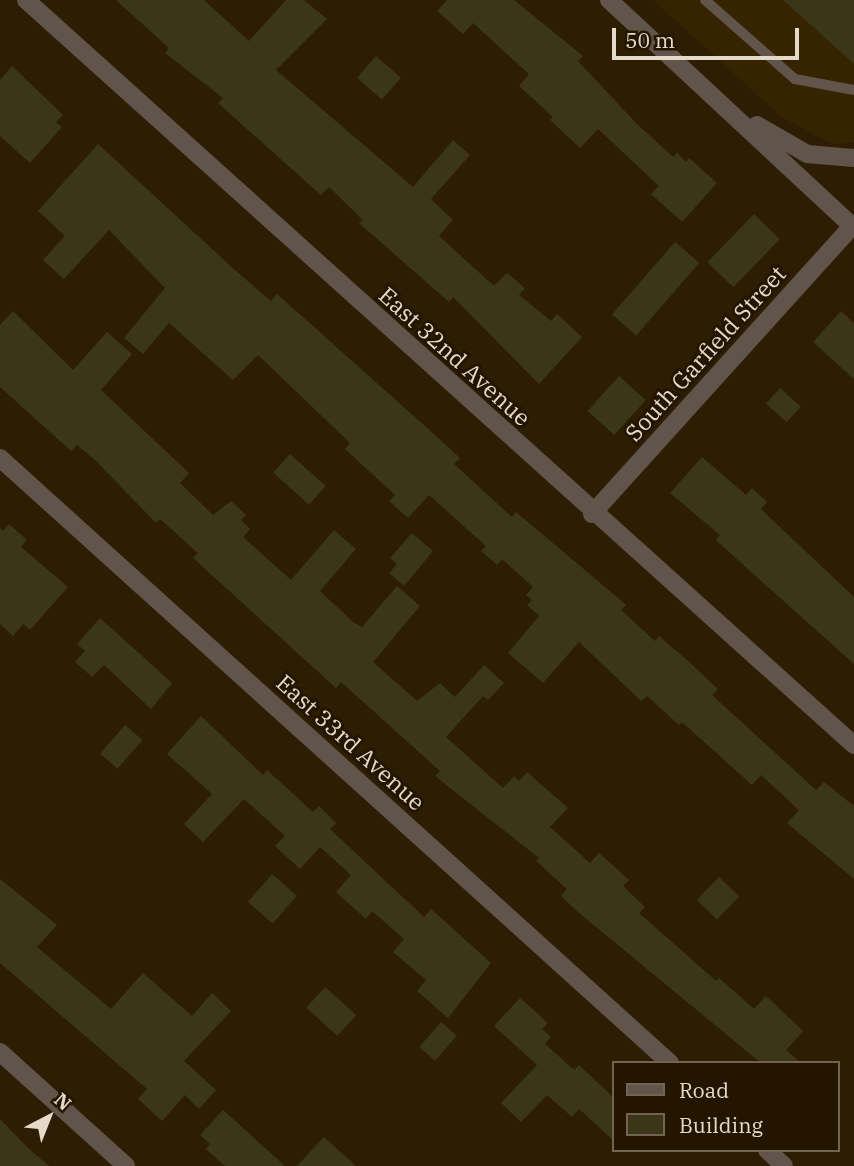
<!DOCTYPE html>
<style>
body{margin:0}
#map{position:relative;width:854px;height:1166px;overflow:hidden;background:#2d1e03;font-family:"IBM Plex Serif",serif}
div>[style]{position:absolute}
.built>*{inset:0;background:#362300}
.building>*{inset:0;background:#3b3617;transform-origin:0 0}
.service>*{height:10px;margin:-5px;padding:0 5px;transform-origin:5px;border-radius:5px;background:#60544b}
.minor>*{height:18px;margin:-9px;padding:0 9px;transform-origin:9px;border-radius:9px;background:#60544b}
span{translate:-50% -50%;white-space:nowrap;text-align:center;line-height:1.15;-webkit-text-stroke:6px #241500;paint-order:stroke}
.street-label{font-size:23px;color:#e4daca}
.legend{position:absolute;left:612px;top:1061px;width:228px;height:91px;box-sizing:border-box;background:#241500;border:2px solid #716451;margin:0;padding:9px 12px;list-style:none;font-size:21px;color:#e4daca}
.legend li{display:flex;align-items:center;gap:14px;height:35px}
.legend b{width:35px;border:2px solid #716451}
.north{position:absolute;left:14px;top:1082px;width:70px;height:70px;-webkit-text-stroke:5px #241500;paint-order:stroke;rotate:42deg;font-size:19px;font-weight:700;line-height:28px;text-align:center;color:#e4daca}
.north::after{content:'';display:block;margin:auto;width:24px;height:32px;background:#e4daca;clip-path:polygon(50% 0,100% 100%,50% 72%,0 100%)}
.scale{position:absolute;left:612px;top:28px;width:187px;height:32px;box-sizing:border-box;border:4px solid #e4daca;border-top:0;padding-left:9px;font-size:21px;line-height:24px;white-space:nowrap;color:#e4daca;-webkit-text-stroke:5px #241500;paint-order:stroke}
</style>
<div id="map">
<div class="built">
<div style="clip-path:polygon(653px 0,854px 0,854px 142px,832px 144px,783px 118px)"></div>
</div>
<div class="building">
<div style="clip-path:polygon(116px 0,204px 0,249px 41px,286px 0,304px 0,327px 19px,276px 70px,413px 187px,453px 140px,470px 155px,431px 199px,453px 220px,439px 236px,494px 286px,507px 273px,525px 288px,519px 295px,551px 321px,557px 314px,582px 337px,539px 384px,453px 297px,449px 302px,359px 223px,363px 220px,329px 187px,321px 195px,218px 103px,223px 98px,165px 53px,169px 48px)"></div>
<div style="clip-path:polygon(447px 0,514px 0,583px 56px,578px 61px,637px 124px,673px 157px,677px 153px,686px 162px,689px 158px,717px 183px,682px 222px,651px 194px,659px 186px,598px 129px,580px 148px,550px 120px,553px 117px,519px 86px,529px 74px,473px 23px,463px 34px,437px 11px)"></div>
<div style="clip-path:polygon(783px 0,854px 0,854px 64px)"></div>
<div style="left:376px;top:56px;width:33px;height:29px;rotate:41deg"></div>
<div style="clip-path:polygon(12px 66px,63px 115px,56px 122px,62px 127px,30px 163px,0 136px,0 80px)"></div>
<div style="clip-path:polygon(98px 144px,236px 271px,271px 301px,277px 294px,435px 435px,460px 458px,454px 464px,512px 517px,516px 512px,611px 592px,626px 605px,621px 610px,655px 641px,659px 636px,688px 661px,718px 689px,712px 695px,816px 790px,824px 782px,854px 806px,854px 879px,787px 823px,799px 810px,761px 775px,752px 785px,682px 722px,679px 725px,647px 696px,641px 701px,579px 642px,543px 683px,508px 653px,539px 616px,527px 605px,532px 600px,526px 595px,533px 587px,502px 559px,497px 565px,481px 551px,486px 546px,429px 495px,408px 518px,389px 501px,395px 495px,345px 449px,350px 443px,258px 355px,233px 380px,169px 323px,143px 354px,124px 338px,165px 288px,109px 230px,64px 279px,43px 260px,65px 236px,38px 211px)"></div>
<div style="left:754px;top:214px;width:36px;height:67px;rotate:44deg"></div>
<div style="left:675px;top:242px;width:32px;height:96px;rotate:41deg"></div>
<div style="clip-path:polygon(13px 311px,73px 370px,107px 332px,132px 354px,101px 390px,189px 473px,180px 483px,213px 515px,231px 501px,246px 515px,241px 520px,250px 529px,243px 537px,291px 580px,334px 530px,356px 549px,320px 591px,353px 622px,362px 627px,397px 586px,420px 606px,373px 662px,417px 701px,440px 683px,455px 697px,484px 665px,504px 683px,488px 700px,483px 696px,446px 737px,503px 788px,514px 776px,519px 781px,527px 772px,568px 808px,550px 827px,590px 863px,599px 853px,629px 880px,623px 886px,645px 907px,639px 913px,716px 981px,719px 978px,754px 1009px,766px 996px,803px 1031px,786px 1050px,801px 1063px,761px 1063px,578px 912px,561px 896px,567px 889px,536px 861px,539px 858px,435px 776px,440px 771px,341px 682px,336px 688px,193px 558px,198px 553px,160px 519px,156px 523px,95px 460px,77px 445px,71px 451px,0 387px,0 325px)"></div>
<div style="clip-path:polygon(841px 311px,854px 323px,854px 379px,813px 342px)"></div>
<div style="left:619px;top:376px;width:36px;height:47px;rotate:42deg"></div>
<div style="left:780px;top:388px;width:28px;height:21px;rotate:42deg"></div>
<div style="left:290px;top:454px;width:48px;height:25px;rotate:42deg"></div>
<div style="clip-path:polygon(702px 457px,746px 495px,752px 488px,767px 502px,761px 509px,854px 597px,854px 664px,750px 571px,716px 540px,720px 535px,670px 493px)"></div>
<div style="clip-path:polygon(9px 524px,27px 540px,21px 547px,68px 587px,30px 630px,23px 624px,13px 636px,0 624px,0 528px,3px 531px)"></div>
<div style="clip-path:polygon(412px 533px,433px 551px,404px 586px,389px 573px,397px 564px,390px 558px)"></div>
<div style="clip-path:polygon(100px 618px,172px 683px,151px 709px,104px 665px,92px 677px,75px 662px,85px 651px,77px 644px)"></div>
<div style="clip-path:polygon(201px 716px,263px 775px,267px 770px,313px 812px,319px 806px,336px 823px,330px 829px,424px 917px,431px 909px,491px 963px,448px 1018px,417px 991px,426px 980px,393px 952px,404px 939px,372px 911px,366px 919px,336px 892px,351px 875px,320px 847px,300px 869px,275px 846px,285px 836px,244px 799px,203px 842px,184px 824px,212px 794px,167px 754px)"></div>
<div style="left:125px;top:725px;width:23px;height:38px;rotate:41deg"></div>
<div style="left:272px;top:874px;width:33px;height:37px;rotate:41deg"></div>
<div style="left:719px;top:877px;width:28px;height:32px;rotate:44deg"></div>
<div style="clip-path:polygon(0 879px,57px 925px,37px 947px,111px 1009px,143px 973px,192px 1016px,212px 993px,231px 1011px,184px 1061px,216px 1090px,199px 1109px,185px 1095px,162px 1121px,138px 1099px,147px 1089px,0 963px)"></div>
<div style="left:325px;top:987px;width:42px;height:28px;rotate:42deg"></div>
<div style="clip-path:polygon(520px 998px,548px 1023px,542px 1029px,551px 1037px,545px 1044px,574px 1070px,579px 1065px,614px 1098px,614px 1141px,579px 1109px,572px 1117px,547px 1095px,521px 1122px,501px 1103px,537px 1065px,494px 1026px)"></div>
<div style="left:441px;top:1022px;width:21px;height:33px;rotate:41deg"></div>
<div style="clip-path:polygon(223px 1110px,285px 1166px,225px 1166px,206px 1149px,210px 1144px,200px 1135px)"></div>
<div style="clip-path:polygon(0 1119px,28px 1148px,49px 1166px,0 1166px)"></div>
<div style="clip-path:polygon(324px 1137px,356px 1166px,297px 1166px)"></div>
</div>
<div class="service">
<div style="left:705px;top:0;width:120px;rotate:41.3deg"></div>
<div style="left:795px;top:79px;width:60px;rotate:10.6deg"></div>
</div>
<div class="minor">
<div style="left:26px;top:0;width:1114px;rotate:41.98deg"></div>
<div style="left:609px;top:0;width:335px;rotate:42.9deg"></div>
<div style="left:757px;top:125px;width:58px;rotate:30.1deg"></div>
<div style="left:807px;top:154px;width:47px;rotate:4.9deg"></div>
<div style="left:0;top:458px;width:903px;rotate:42.08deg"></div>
<div style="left:592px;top:514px;width:391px;rotate:-47.9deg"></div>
<div style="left:0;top:1052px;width:170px;rotate:42.1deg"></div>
<div style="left:767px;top:1150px;width:23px;rotate:43deg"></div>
</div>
<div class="street-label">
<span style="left:705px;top:353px;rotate:-48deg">South Garfield Street</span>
<span style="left:455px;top:356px;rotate:42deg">East 32nd Avenue</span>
<span style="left:351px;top:742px;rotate:42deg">East 33rd Avenue</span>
</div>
<ul class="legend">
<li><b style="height:9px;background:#60544b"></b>Road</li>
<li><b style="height:19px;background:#3b3617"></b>Building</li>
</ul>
<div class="north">N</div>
<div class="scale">50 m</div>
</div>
